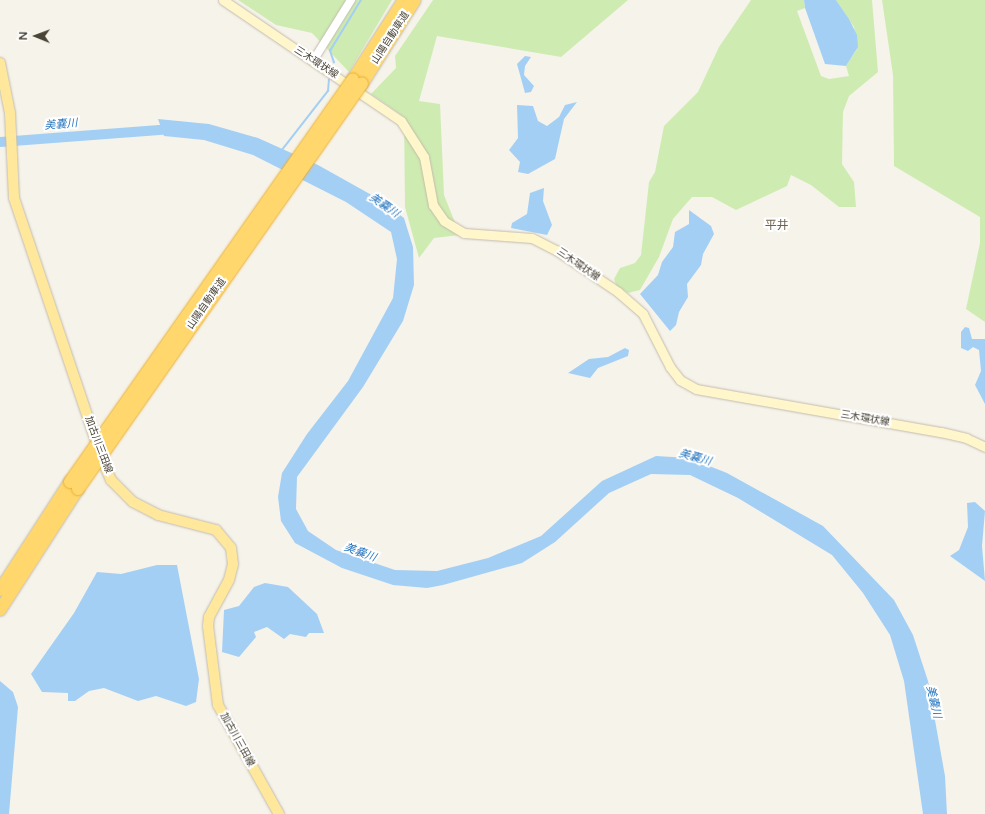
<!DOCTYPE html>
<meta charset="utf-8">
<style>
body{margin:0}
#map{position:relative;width:985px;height:814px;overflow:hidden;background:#f6f3eb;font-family:"Varela Round","Noto Sans JP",sans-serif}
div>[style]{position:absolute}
.green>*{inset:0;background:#ceecb1}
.water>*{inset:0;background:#a4cff5}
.stream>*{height:1.5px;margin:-0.75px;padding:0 0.75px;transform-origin:0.75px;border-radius:0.75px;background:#a4cff5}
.river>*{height:10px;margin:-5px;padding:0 5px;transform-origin:5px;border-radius:5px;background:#a4cff5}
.roads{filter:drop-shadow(0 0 1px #c3bcac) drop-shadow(0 0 1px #c3bcac)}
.tertiary>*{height:8px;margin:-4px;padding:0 4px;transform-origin:4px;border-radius:4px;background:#fff}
.secondary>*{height:9px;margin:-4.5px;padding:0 4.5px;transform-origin:4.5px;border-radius:4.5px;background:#fff6cc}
.primary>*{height:10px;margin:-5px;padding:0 5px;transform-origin:5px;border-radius:5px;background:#ffe89b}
.motorway>*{height:12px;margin:-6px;padding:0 6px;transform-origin:6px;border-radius:6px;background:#ffd76d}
.bridges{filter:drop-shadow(0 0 1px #e8b033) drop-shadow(0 0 1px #e8b033)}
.motorway-bridge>*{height:12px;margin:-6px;padding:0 6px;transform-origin:6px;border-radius:6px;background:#ffd76d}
span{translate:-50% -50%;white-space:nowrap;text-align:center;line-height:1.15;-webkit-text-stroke:4px #fff;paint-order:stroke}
.street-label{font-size:10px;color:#4b4538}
.water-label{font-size:11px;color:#2877c0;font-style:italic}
.quarter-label{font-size:12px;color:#6f634e}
.north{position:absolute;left:16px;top:16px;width:40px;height:40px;-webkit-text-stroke:3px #fff;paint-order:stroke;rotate:271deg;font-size:11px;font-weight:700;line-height:16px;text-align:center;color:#4b4538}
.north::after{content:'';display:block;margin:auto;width:14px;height:18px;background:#4b4538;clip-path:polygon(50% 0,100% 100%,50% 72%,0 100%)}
</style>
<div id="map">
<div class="green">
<div style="clip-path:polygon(238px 0,392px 0,349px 72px,312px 33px,276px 25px)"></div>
<div style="clip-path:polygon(433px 0,628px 0,561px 57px,437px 36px,419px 101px,440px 104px,444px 195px,460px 235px,434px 238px,419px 258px,405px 207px,404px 117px,371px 94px,396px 68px,395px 56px)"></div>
<div style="clip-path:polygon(751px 0,804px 0,805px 8px,797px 11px,821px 76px,829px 79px,849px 76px,846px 66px,857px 49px,854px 27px,836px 0,872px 0,878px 72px,849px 96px,843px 112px,842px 164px,854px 182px,856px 207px,839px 207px,811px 185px,791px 175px,787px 186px,736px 210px,712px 197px,692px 197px,673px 219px,659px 257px,640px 290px,628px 293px,616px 285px,614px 279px,620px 268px,635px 263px,641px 255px,649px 182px,655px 172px,664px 126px,698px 92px,719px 47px)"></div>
<div style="clip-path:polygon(882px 0,985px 0,985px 322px,966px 309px,980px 243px,980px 217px,894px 166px,893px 75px)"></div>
</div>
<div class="water">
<div style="clip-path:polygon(804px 0,836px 0,849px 19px,857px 35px,858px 47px,846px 66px,825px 64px,805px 8px)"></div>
<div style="clip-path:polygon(525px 56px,531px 57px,525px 66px,524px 75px,534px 86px,531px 92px,525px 93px,517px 64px)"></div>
<div style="clip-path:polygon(577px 102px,564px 119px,555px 159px,528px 174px,518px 172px,520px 162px,509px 150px,518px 138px,517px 105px,533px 106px,538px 121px,547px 126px,559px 117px,565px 105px)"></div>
<div style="clip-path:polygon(158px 119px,209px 124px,258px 138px,318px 165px,377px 198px,404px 218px,413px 247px,414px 285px,403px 321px,363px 387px,297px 477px,296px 509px,308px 531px,336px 550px,395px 570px,437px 571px,488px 558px,541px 536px,602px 481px,656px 456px,689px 458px,727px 473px,823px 526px,894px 600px,913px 635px,928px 681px,945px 776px,947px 814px,923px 814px,904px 681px,890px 635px,863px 593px,832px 555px,738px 498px,690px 475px,651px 474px,609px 493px,555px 542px,522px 563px,443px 585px,427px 588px,393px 585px,342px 568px,295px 543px,281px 521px,278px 497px,282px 473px,307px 434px,348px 381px,393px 298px,397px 259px,391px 232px,346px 202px,253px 155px,204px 140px,164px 136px)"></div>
<div style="clip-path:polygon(544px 188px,543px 201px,552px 225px,547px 235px,511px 228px,512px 223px,527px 214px,530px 193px)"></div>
<div style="clip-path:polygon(689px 210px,711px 226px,714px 234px,703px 254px,701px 265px,687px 284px,688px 297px,679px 312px,676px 325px,670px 331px,640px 294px,658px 275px,662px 262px,673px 247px,675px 232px,689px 224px)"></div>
<div style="clip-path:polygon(965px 327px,969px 328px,972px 339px,985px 339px,985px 404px,975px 385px,981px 371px,979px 350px,973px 347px,968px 351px,961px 348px,961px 332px)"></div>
<div style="clip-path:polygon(625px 348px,629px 350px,628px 356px,598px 368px,590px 378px,568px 373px,589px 359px,608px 357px)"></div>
<div style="clip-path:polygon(975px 502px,985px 511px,982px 546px,985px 581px,950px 556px,959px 550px,968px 527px,967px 503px)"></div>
<div style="clip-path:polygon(157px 565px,177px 565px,199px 679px,196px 702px,186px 706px,156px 696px,138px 701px,104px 688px,89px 691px,75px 701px,68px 701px,68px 693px,42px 692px,31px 674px,74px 613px,97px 572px,121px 574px)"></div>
<div style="clip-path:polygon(265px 583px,288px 587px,317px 614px,324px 633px,309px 633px,306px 637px,290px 634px,284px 639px,267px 627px,254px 632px,256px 637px,239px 657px,222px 652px,224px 610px,239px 606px,254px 587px)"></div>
<div style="clip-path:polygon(0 681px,13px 692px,18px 707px,9px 814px,0 814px)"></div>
</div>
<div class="stream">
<div style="left:334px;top:63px;width:13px;rotate:-108deg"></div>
<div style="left:330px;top:51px;width:60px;rotate:-58.7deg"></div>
<div style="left:282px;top:150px;width:75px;rotate:-52.1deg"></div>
<div style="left:328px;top:91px;width:11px;rotate:-85deg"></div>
</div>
<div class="river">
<div style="left:0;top:142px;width:173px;rotate:-4.3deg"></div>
</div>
<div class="roads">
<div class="tertiary">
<div style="left:313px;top:61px;width:72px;rotate:-58.1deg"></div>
</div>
<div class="secondary">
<div style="left:223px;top:0;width:215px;rotate:34.2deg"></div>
<div style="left:401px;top:121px;width:43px;rotate:57.4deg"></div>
<div style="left:424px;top:157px;width:49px;rotate:79.4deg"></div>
<div style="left:433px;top:205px;width:19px;rotate:55deg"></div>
<div style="left:444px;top:221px;width:23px;rotate:31deg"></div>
<div style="left:464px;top:233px;width:68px;rotate:4.2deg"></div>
<div style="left:532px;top:238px;width:27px;rotate:27deg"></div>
<div style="left:556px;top:250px;width:75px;rotate:34.1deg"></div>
<div style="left:618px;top:292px;width:33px;rotate:41deg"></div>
<div style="left:643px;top:314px;width:59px;rotate:63deg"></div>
<div style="left:670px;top:367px;width:16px;rotate:52deg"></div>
<div style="left:680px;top:380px;width:18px;rotate:29deg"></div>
<div style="left:696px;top:389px;width:249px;rotate:10deg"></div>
<div style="left:941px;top:432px;width:26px;rotate:13deg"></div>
<div style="left:966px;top:438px;width:21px;rotate:25deg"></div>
</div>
<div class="primary">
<div style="left:0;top:63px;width:51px;rotate:78.7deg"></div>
<div style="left:10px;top:113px;width:85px;rotate:87.3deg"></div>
<div style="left:14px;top:198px;width:279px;rotate:71.4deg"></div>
<div style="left:103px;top:462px;width:20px;rotate:66deg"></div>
<div style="left:111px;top:480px;width:31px;rotate:45deg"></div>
<div style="left:133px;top:502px;width:28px;rotate:27deg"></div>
<div style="left:158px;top:515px;width:60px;rotate:14.5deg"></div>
<div style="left:216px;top:530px;width:23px;rotate:50deg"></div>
<div style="left:231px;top:548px;width:16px;rotate:83deg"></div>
<div style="left:233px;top:564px;width:16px;rotate:104deg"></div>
<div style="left:229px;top:580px;width:42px;rotate:118.4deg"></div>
<div style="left:209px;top:617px;width:9px;rotate:96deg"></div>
<div style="left:208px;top:626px;width:80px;rotate:82.8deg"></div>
<div style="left:218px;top:705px;width:125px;rotate:60.8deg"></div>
</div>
<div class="motorway">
<div style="left:353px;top:79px;width:94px;rotate:-57.2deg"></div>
<div style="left:362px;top:84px;width:99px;rotate:-57.8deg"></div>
<div style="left:0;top:590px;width:129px;rotate:-57.1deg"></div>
<div style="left:0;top:610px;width:144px;rotate:-57.2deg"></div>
</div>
</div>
<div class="bridges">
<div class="motorway-bridge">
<div style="left:70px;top:482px;width:492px;rotate:-54.9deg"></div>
<div style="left:78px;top:489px;width:495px;rotate:-55deg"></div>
</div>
</div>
<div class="street-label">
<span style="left:391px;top:38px;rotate:-57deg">山陽自動車道</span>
<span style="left:316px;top:63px;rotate:33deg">三木環状線</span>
<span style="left:578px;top:265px;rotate:34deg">三木環状線</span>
<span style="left:207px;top:304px;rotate:-55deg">山陽自動車道</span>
<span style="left:865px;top:419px;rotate:9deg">三木環状線</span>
<span style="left:98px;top:445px;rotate:69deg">加古川三田線</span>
<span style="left:237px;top:740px;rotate:61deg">加古川三田線</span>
</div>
<div class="water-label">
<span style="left:61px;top:125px;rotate:-5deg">美嚢川</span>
<span style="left:384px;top:206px;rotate:35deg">美嚢川</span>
<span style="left:695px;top:458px;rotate:16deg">美嚢川</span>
<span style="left:360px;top:553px;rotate:20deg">美嚢川</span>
<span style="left:933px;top:702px;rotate:77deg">美嚢川</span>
</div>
<div class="quarter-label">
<span style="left:777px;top:226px">平井</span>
</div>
<div class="north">N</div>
</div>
